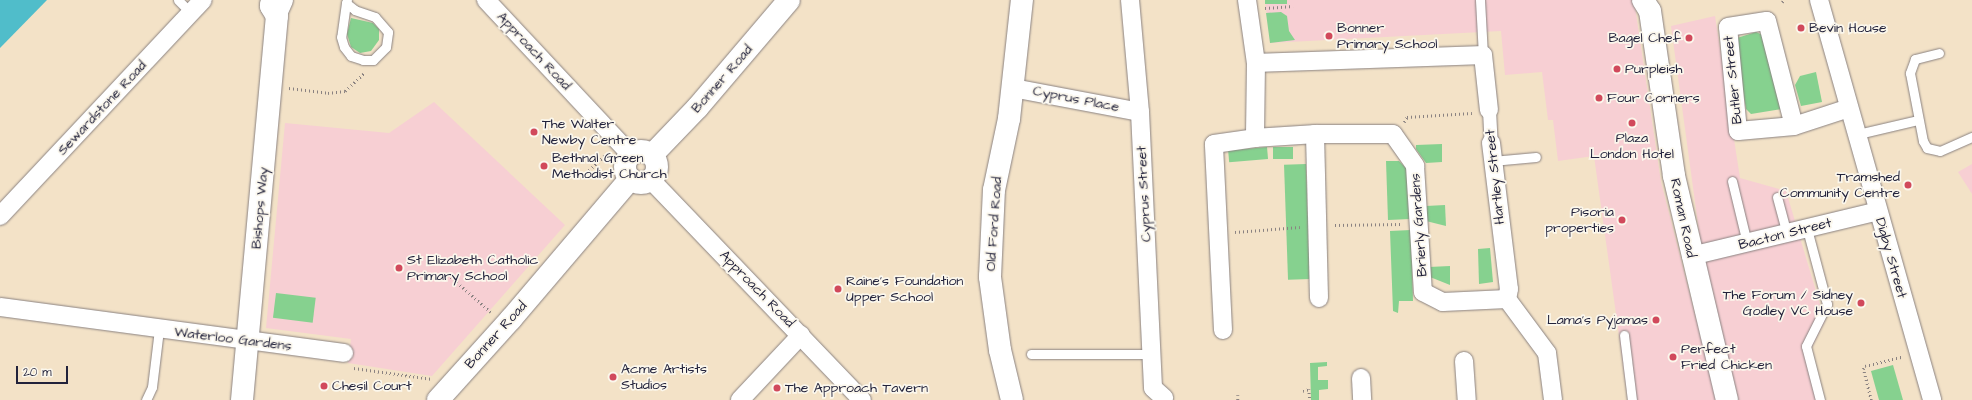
<!DOCTYPE html>
<style>
body{margin:0}
#map{position:relative;width:1972px;height:400px;overflow:hidden;background:#f3e2c7;font-family:"Architects Daughter",sans-serif}
div>[style]{position:absolute}
.built>*{inset:0;background:#f7cfd3}
.green>*{inset:0;background:#86d18f;transform-origin:0 0}
.water>*{inset:0;background:#50bdca}
.path>*{height:2.5px;margin-top:-1.25px;transform-origin:0;background:repeating-linear-gradient(90deg,#8a8281 0 1px,transparent 0 4px)}
.roads{filter:drop-shadow(0 0 1px #8a8281) drop-shadow(0 0 1px #8a8281)}
.service>*{height:9px;margin:-4.5px;padding:0 4.5px;transform-origin:4.5px;border-radius:4.5px;background:#fff}
.pedestrian>*{height:13px;margin:-6.5px;padding:0 6.5px;transform-origin:6.5px;border-radius:6.5px;background:#fff}
.minor>*{height:18px;margin:-9px;padding:0 9px;transform-origin:9px;border-radius:9px;background:#fff}
.tertiary>*{height:22px;margin:-11px;padding:0 11px;transform-origin:11px;border-radius:11px;background:#fff}
.tertiary>.ring{margin:-11px;padding:0;box-sizing:content-box;background:none;border:22px solid #fff;border-radius:50%}
.secondary>*{height:22px;margin:-11px;padding:0 11px;transform-origin:11px;border-radius:11px;background:#fff}
.dots>*{width:11px;height:11px;translate:-50% -50%;box-sizing:border-box;border:2px solid #fbf7ec;border-radius:50%}
span{translate:-50% -50%;white-space:nowrap;text-align:center;line-height:1.15;-webkit-text-stroke:3.5px #fbf7ec;paint-order:stroke}
.poi-label{font-size:14px;color:#22223b}
.left{translate:0 -50%;text-align:left}
.right{translate:-100% -50%;text-align:right}
.street-label{font-size:14px;color:#22223b}
.scale{position:absolute;left:16px;top:366px;width:52px;height:18px;box-sizing:border-box;border:2px solid #22223b;border-top:0;padding-left:5px;font-size:12px;line-height:14px;white-space:nowrap;color:#22223b;-webkit-text-stroke:3px #fbf7ec;paint-order:stroke}
</style>
<div id="map">
<div class="built">
<div style="clip-path:polygon(1265px 0,1634px 0,1661px 182px,1717px 400px,1628px 400px,1594px 156px,1558px 161px,1553px 120px,1548px 120px,1542px 72px,1505px 75px,1501px 31px,1270px 43px)"></div>
<div style="clip-path:polygon(1715px 16px,1740px 178px,1786px 191px,1825px 321px,1808px 355px,1818px 400px,1738px 400px,1701px 246px,1671px 26px)"></div>
<div style="clip-path:polygon(434px 102px,565px 225px,432px 376px,348px 363px,351px 339px,266px 328px,285px 123px,389px 133px)"></div>
<div style="clip-path:polygon(1972px 164px,1972px 194px,1958px 172px)"></div>
</div>
<div class="green">
<div style="left:1265px;top:0;width:22px;height:4px"></div>
<div style="clip-path:polygon(1281px 12px,1287px 16px,1289px 31px,1295px 40px,1270px 43px,1266px 13px)"></div>
<div style="clip-path:polygon(351px 18px,373px 23px,379px 29px,379px 40px,371px 51px,360px 53px,351px 47px,347px 34px)"></div>
<div style="clip-path:polygon(1756px 32px,1765px 36px,1782px 109px,1751px 114px,1746px 109px,1736px 51px,1737px 38px)"></div>
<div style="clip-path:polygon(1816px 72px,1822px 102px,1801px 106px,1795px 85px,1800px 76px)"></div>
<div style="clip-path:polygon(1442px 144px,1442px 162px,1426px 163px,1416px 149px,1416px 145px)"></div>
<div style="left:1267px;top:147px;width:12px;height:39px;rotate:85deg"></div>
<div style="left:1273px;top:147px;width:20px;height:12px"></div>
<div style="clip-path:polygon(1386px 161px,1399px 161px,1407px 169px,1410px 219px,1388px 220px)"></div>
<div style="left:1306px;top:164px;width:115px;height:22px;rotate:88deg"></div>
<div style="clip-path:polygon(1445px 205px,1446px 226px,1426px 221px,1426px 206px)"></div>
<div style="clip-path:polygon(1411px 230px,1413px 301px,1399px 301px,1398px 313px,1393px 311px,1390px 231px)"></div>
<div style="clip-path:polygon(1490px 248px,1493px 282px,1479px 284px,1478px 249px)"></div>
<div style="clip-path:polygon(1450px 266px,1450px 285px,1430px 277px,1429px 267px)"></div>
<div style="left:276px;top:293px;width:40px;height:25px;rotate:7deg"></div>
<div style="clip-path:polygon(1327px 362px,1327px 366px,1318px 367px,1318px 380px,1328px 380px,1328px 389px,1319px 390px,1319px 400px,1311px 400px,1310px 363px)"></div>
<div style="clip-path:polygon(1893px 365px,1903px 400px,1879px 400px,1871px 371px)"></div>
</div>
<div class="water">
<div style="clip-path:polygon(0 0,47px 0,0 48px)"></div>
</div>
<div class="path">
<div style="left:1782px;top:2px;width:3px;rotate:-45deg"></div>
<div style="left:1265px;top:8px;width:28px;rotate:-4deg"></div>
<div style="left:289px;top:88px;width:39px;rotate:7deg"></div>
<div style="left:328px;top:93px;width:17px;rotate:-7deg"></div>
<div style="left:345px;top:91px;width:26px;rotate:-43deg"></div>
<div style="left:1404px;top:122px;width:6px;rotate:-59deg"></div>
<div style="left:1407px;top:117px;width:65px;rotate:-3.5deg"></div>
<div style="left:586px;top:173px;width:26px;rotate:-43deg"></div>
<div style="left:1335px;top:225px;width:67px;rotate:-0.9deg"></div>
<div style="left:1235px;top:232px;width:65px;rotate:-4.4deg"></div>
<div style="left:451px;top:277px;width:53px;rotate:41.2deg"></div>
<div style="left:354px;top:368px;width:79px;rotate:8deg"></div>
<div style="left:1303px;top:391px;width:6px;rotate:-18deg"></div>
<div style="left:1309px;top:389px;width:11px;rotate:85deg"></div>
<div style="left:1238px;top:395px;width:5px;rotate:90deg"></div>
<div style="left:1871px;top:400px;width:32px;rotate:-104deg"></div>
<div style="left:1863px;top:369px;width:4px;rotate:-56deg"></div>
<div style="left:1865px;top:366px;width:38px;rotate:-14deg"></div>
</div>
<div class="roads">
<div class="service">
<div style="left:178px;top:0;width:18px;rotate:45deg"></div>
<div style="left:1480px;top:0;width:55px;rotate:86.9deg"></div>
<div style="left:346px;top:3px;width:34px;rotate:98deg"></div>
<div style="left:341px;top:37px;width:10px;rotate:73deg"></div>
<div style="left:344px;top:47px;width:11px;rotate:52deg"></div>
<div style="left:351px;top:56px;width:13px;rotate:18deg"></div>
<div style="left:363px;top:60px;width:10px"></div>
<div style="left:373px;top:60px;width:18px;rotate:-45deg"></div>
<div style="left:386px;top:47px;width:15px;rotate:-82deg"></div>
<div style="left:388px;top:32px;width:20px;rotate:-131deg"></div>
<div style="left:375px;top:17px;width:21px;rotate:-161deg"></div>
<div style="left:355px;top:10px;width:11px;rotate:-142deg"></div>
<div style="left:346px;top:3px;width:3px;rotate:-72deg"></div>
<div style="left:1939px;top:53px;width:25px;rotate:166deg"></div>
<div style="left:1915px;top:59px;width:15px;rotate:110deg"></div>
<div style="left:1910px;top:73px;width:69px;rotate:79.2deg"></div>
<div style="left:1923px;top:141px;width:8px;rotate:60deg"></div>
<div style="left:1927px;top:148px;width:13px;rotate:13deg"></div>
<div style="left:1940px;top:151px;width:35px;rotate:-24deg"></div>
<div style="left:1858px;top:134px;width:62px;rotate:-13.1deg"></div>
<div style="left:1492px;top:161px;width:44px;rotate:-5.2deg"></div>
<div style="left:1732px;top:181px;width:64px;rotate:76.4deg"></div>
<div style="left:1777px;top:197px;width:38px;rotate:75deg"></div>
<div style="left:1807px;top:229px;width:78px;rotate:75.1deg"></div>
<div style="left:1827px;top:304px;width:47px;rotate:116.6deg"></div>
<div style="left:1806px;top:346px;width:56px;rotate:75.5deg"></div>
<div style="left:1624px;top:335px;width:65px;rotate:83deg"></div>
<div style="left:1031px;top:354px;width:121px"></div>
<div style="left:146px;top:400px;width:14px;rotate:-65deg"></div>
<div style="left:152px;top:387px;width:58px;rotate:-83.1deg"></div>
</div>
<div class="pedestrian">
<div style="left:1489px;top:110px;width:33px;rotate:87deg"></div>
</div>
<div class="minor">
<div style="left:486px;top:0;width:212px;rotate:46.9deg"></div>
<div style="left:1130px;top:0;width:112px;rotate:84.9deg"></div>
<div style="left:1140px;top:112px;width:276px;rotate:87.3deg"></div>
<div style="left:1153px;top:388px;width:15px;rotate:42deg"></div>
<div style="left:1247px;top:0;width:64px;rotate:81.9deg"></div>
<div style="left:1256px;top:63px;width:75px;rotate:90.8deg"></div>
<div style="left:1819px;top:0;width:416px;rotate:74.2deg"></div>
<div style="left:277px;top:16px;width:17px;rotate:-66deg"></div>
<div style="left:1256px;top:63px;width:227px;rotate:-2deg"></div>
<div style="left:1483px;top:55px;width:55px;rotate:83.8deg"></div>
<div style="left:1013px;top:88px;width:129px;rotate:10.7deg"></div>
<div style="left:1794px;top:126px;width:56px;rotate:174.9deg"></div>
<div style="left:1738px;top:131px;width:104px;rotate:-95.5deg"></div>
<div style="left:1728px;top:27px;width:39px;rotate:-9deg"></div>
<div style="left:1767px;top:21px;width:108px;rotate:75.6deg"></div>
<div style="left:1794px;top:126px;width:58px;rotate:-18.1deg"></div>
<div style="left:1491px;top:143px;width:147px;rotate:83deg"></div>
<div style="left:1509px;top:289px;width:10px;rotate:101deg"></div>
<div style="left:650px;top:179px;width:306px;rotate:46.2deg"></div>
<div style="left:0;top:216px;width:296px;rotate:-46.8deg"></div>
<div style="left:1691px;top:256px;width:192px;rotate:-13.5deg"></div>
<div style="left:1319px;top:298px;width:164px;rotate:-91.4deg"></div>
<div style="left:1315px;top:134px;width:78px"></div>
<div style="left:1393px;top:134px;width:39px;rotate:55deg"></div>
<div style="left:1415px;top:166px;width:126px;rotate:86.4deg"></div>
<div style="left:1423px;top:292px;width:22px;rotate:27deg"></div>
<div style="left:1443px;top:302px;width:64px;rotate:-2.7deg"></div>
<div style="left:1507px;top:299px;width:67px;rotate:53.5deg"></div>
<div style="left:1547px;top:353px;width:47px;rotate:82.7deg"></div>
<div style="left:0;top:307px;width:347px;rotate:7.6deg"></div>
<div style="left:1223px;top:330px;width:186px;rotate:-92.8deg"></div>
<div style="left:1214px;top:144px;width:41px;rotate:-8.3deg"></div>
<div style="left:1255px;top:138px;width:60px;rotate:-3.8deg"></div>
<div style="left:1464px;top:361px;width:39px;rotate:86deg"></div>
<div style="left:1361px;top:378px;width:22px;rotate:87deg"></div>
<div style="left:740px;top:400px;width:89px;rotate:-46.8deg"></div>
</div>
<div class="tertiary">
<div class="ring" style="left:625px;top:151px;width:10px;height:10px"></div>
<div style="left:652px;top:155px;width:66px;rotate:-46.2deg"></div>
<div style="left:698px;top:107px;width:140px;rotate:-49.6deg"></div>
<div style="left:438px;top:400px;width:109px;rotate:-48deg"></div>
<div style="left:511px;top:319px;width:184px;rotate:-49.6deg"></div>
</div>
<div class="secondary">
<div style="left:1643px;top:0;width:13px;rotate:58deg"></div>
<div style="left:1650px;top:11px;width:167px;rotate:81.7deg"></div>
<div style="left:1674px;top:176px;width:230px;rotate:76.7deg"></div>
<div style="left:242px;top:400px;width:386px;rotate:-84.8deg"></div>
<div style="left:277px;top:16px;width:12px;rotate:-121deg"></div>
<div style="left:271px;top:6px;width:6px;rotate:-81deg"></div>
<div style="left:1012px;top:400px;width:51px;rotate:-103.5deg"></div>
<div style="left:1000px;top:350px;width:74px;rotate:-97.8deg"></div>
<div style="left:990px;top:277px;width:87px;rotate:-87.4deg"></div>
<div style="left:994px;top:190px;width:73px;rotate:-78.1deg"></div>
<div style="left:1009px;top:119px;width:120px;rotate:-83.8deg"></div>
</div>
</div>
<div class="dots">
<div style="left:1801px;top:28px;background:#d1495b"></div>
<div style="left:1329px;top:36px;background:#d1495b"></div>
<div style="left:1689px;top:38px;background:#d1495b"></div>
<div style="left:1617px;top:69px;background:#d1495b"></div>
<div style="left:1599px;top:98px;background:#d1495b"></div>
<div style="left:1632px;top:123px;background:#d1495b"></div>
<div style="left:534px;top:132px;background:#d1495b"></div>
<div style="left:544px;top:166px;background:#d1495b"></div>
<div style="left:1908px;top:185px;background:#d1495b"></div>
<div style="left:1622px;top:220px;background:#d1495b"></div>
<div style="left:399px;top:268px;background:#d1495b"></div>
<div style="left:838px;top:289px;background:#d1495b"></div>
<div style="left:1861px;top:303px;background:#d1495b"></div>
<div style="left:1656px;top:320px;background:#d1495b"></div>
<div style="left:1673px;top:357px;background:#d1495b"></div>
<div style="left:613px;top:377px;background:#d1495b"></div>
<div style="left:324px;top:386px;background:#d1495b"></div>
<div style="left:777px;top:388px;background:#d1495b"></div>
</div>
<div class="poi-label">
<span class="left" style="left:1337px;top:36px">Bonner<br>Primary School</span>
<span class="left" style="left:1809px;top:28px">Bevin House</span>
<span class="right" style="left:1681px;top:38px">Bagel Chef</span>
<span class="left" style="left:1625px;top:69px">Purpleish</span>
<span class="left" style="left:1607px;top:98px">Four Corners</span>
<span class="left" style="left:542px;top:132px">The Walter<br>Newby Centre</span>
<span style="left:1632px;top:146px">Plaza<br>London Hotel</span>
<span class="left" style="left:552px;top:166px">Bethnal Green<br>Methodist Church</span>
<span class="right" style="left:1900px;top:185px">Tramshed<br>Community Centre</span>
<span class="right" style="left:1614px;top:220px">Pisoria<br>properties</span>
<span class="left" style="left:407px;top:268px">St Elizabeth Catholic<br>Primary School</span>
<span class="left" style="left:846px;top:289px">Raine's Foundation<br>Upper School</span>
<span class="right" style="left:1853px;top:303px">The Forum / Sidney<br>Godley VC House</span>
<span class="right" style="left:1648px;top:320px">Lama's Pyjamas</span>
<span class="left" style="left:1681px;top:357px">Perfect<br>Fried Chicken</span>
<span class="left" style="left:621px;top:377px">Acme Artists<br>Studios</span>
<span class="left" style="left:332px;top:386px">Chesil Court</span>
<span class="left" style="left:785px;top:388px">The Approach Tavern</span>
</div>
<div class="street-label">
<span style="left:534px;top:51px;rotate:47deg">Approach Road</span>
<span style="left:722px;top:79px;rotate:-49deg">Bonner Road</span>
<span style="left:1733px;top:80px;rotate:-96deg">Butler Street</span>
<span style="left:1076px;top:99px;rotate:11deg">Cyprus Place</span>
<span style="left:102px;top:108px;rotate:-47deg">Sewardstone Road</span>
<span style="left:1495px;top:177px;rotate:-96deg">Hartley Street</span>
<span style="left:1144px;top:194px;rotate:-93deg">Cyprus Street</span>
<span style="left:260px;top:208px;rotate:-85deg">Bishops Way</span>
<span style="left:1683px;top:218px;rotate:78deg">Roman Road</span>
<span style="left:994px;top:224px;rotate:-86deg">Old Ford Road</span>
<span style="left:1419px;top:225px;rotate:-94deg">Brierly Gardens</span>
<span style="left:1785px;top:234px;rotate:-14deg">Bacton Street</span>
<span style="left:1891px;top:258px;rotate:74deg">Digby Street</span>
<span style="left:757px;top:289px;rotate:46deg">Approach Road</span>
<span style="left:496px;top:335px;rotate:-48deg">Bonner Road</span>
<span style="left:233px;top:339px;rotate:7deg">Waterloo Gardens</span>
</div>
<div class="scale">20 m</div>
</div>
